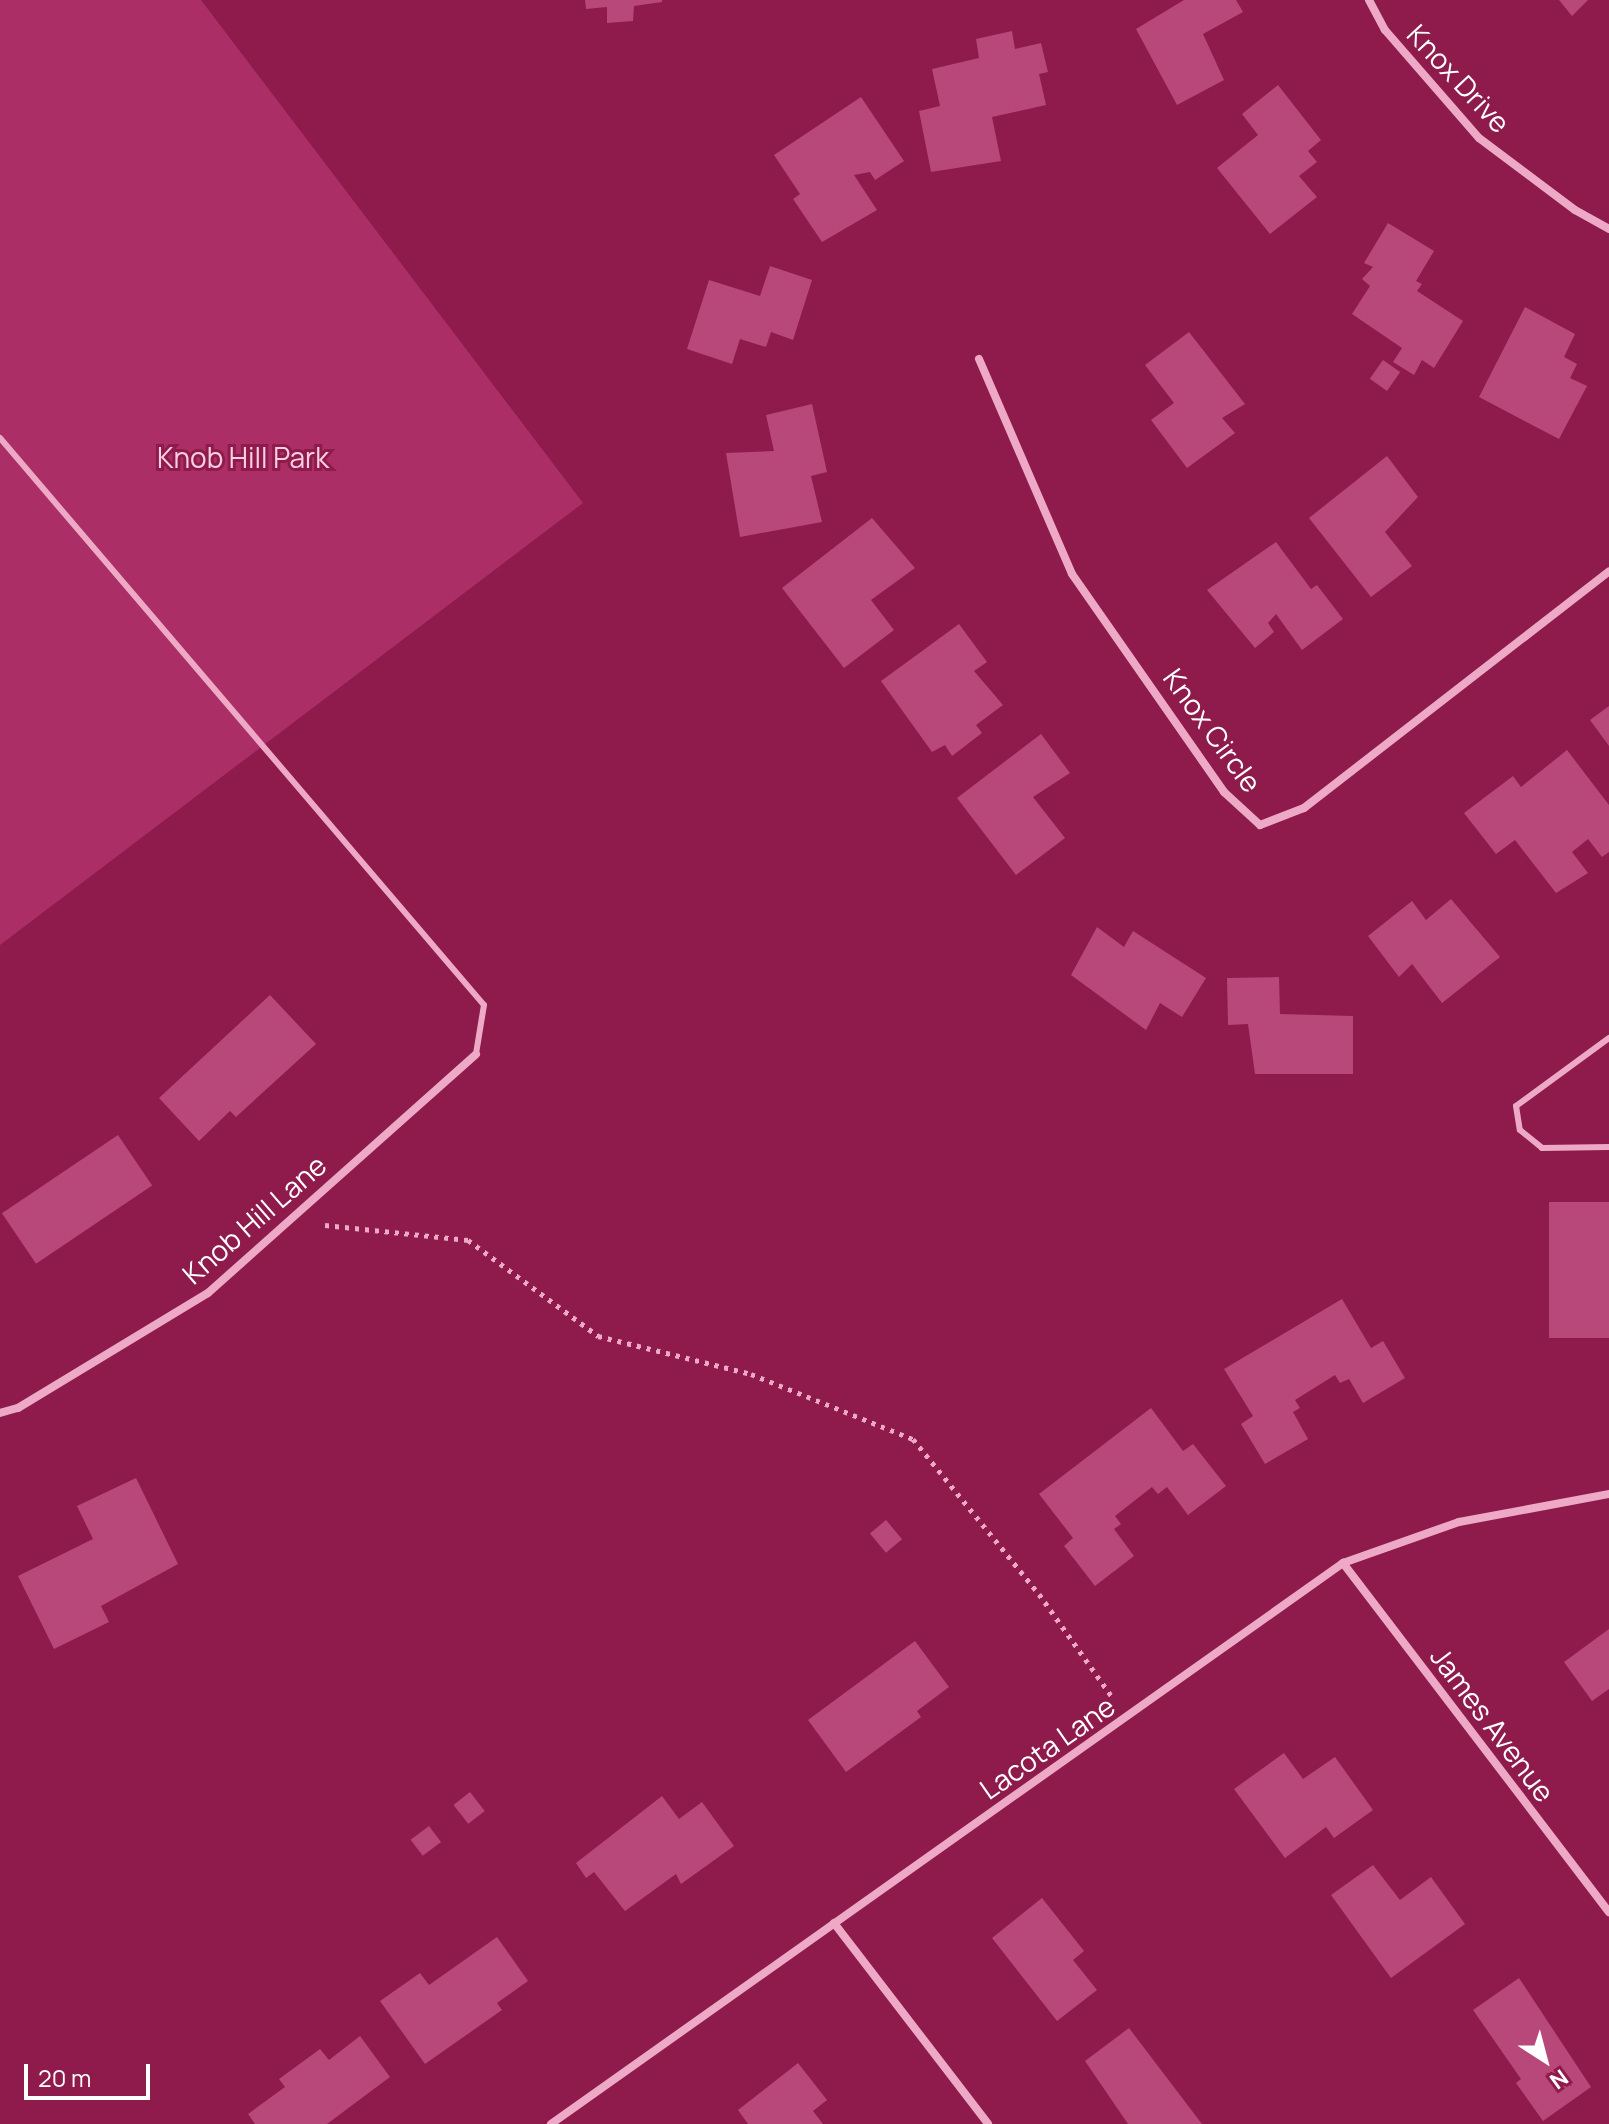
<!DOCTYPE html>
<style>
body{margin:0}
#map{position:relative;width:1609px;height:2124px;overflow:hidden;background:#8e1b4c;font-family:Manrope,sans-serif}
div>[style]{position:absolute}
.green>*{inset:0;background:#ac2e66}
.building>*{inset:0;background:#b84879;transform-origin:0 0}
.path>*{height:5px;margin-top:-2.5px;transform-origin:0;background:repeating-linear-gradient(90deg,#eea9c7 0 4px,transparent 0 10px)}
.service>*{height:6px;margin:-3px;padding:0 3px;transform-origin:3px;border-radius:3px;background:#eea9c7}
.minor>*{height:8px;margin:-4px;padding:0 4px;transform-origin:4px;border-radius:4px;background:#eea9c7}
span{translate:-50% -50%;white-space:nowrap;text-align:center;line-height:1.15;-webkit-text-stroke:6px #8e1b4c;paint-order:stroke}
.street-label{font-size:28px;color:#fff}
.park-label{font-size:28px;color:#facfe2}
.north{position:absolute;left:1505px;top:2020px;width:80px;height:80px;-webkit-text-stroke:6px #8e1b4c;paint-order:stroke;rotate:144deg;font-size:22px;font-weight:700;line-height:32px;text-align:center;color:#fff}
.north::after{content:'';display:block;margin:auto;width:28px;height:36px;background:#fff;clip-path:polygon(50% 0,100% 100%,50% 72%,0 100%)}
.scale{position:absolute;left:24px;top:2064px;width:126px;height:36px;box-sizing:border-box;border:4px solid #fff;border-top:0;padding-left:10px;font-size:24px;line-height:28px;white-space:nowrap;color:#fff;-webkit-text-stroke:6px #8e1b4c;paint-order:stroke}
</style>
<div id="map">
<div class="green">
<div style="clip-path:polygon(0 0,201px 0,583px 503px,0 945px)"></div>
</div>
<div class="building">
<div style="clip-path:polygon(585px 0,662px 0,662px 2px,634px 6px,633px 21px,607px 23px,607px 7px,586px 9px)"></div>
<div style="clip-path:polygon(1184px 0,1236px 0,1243px 12px,1203px 34px,1224px 80px,1177px 105px,1136px 29px)"></div>
<div style="clip-path:polygon(1559px 0,1588px 0,1572px 16px)"></div>
<div style="clip-path:polygon(1012px 31px,1015px 49px,1041px 43px,1048px 72px,1039px 74px,1046px 105px,992px 117px,1001px 161px,931px 172px,919px 111px,940px 106px,932px 69px,979px 58px,976px 39px)"></div>
<div style="clip-path:polygon(1278px 85px,1321px 140px,1308px 151px,1317px 162px,1299px 176px,1317px 197px,1270px 234px,1217px 168px,1258px 135px,1242px 114px)"></div>
<div style="clip-path:polygon(861px 97px,904px 161px,875px 180px,870px 172px,854px 175px,877px 210px,822px 242px,793px 199px,800px 194px,774px 155px)"></div>
<div style="clip-path:polygon(1388px 223px,1434px 251px,1416px 281px,1422px 284px,1417px 291px,1463px 321px,1434px 368px,1422px 360px,1414px 375px,1393px 362px,1402px 348px,1352px 314px,1370px 286px,1362px 279px,1373px 267px,1364px 263px)"></div>
<div style="clip-path:polygon(770px 266px,812px 280px,793px 340px,771px 332px,766px 347px,740px 339px,732px 364px,687px 349px,709px 280px,760px 296px)"></div>
<div style="clip-path:polygon(1525px 307px,1575px 334px,1564px 357px,1577px 364px,1570px 378px,1587px 386px,1559px 439px,1479px 397px)"></div>
<div style="clip-path:polygon(1189px 332px,1245px 404px,1222px 418px,1235px 433px,1187px 468px,1151px 420px,1174px 403px,1145px 365px)"></div>
<div style="left:1383px;top:360px;width:21px;height:23px;rotate:35deg"></div>
<div style="clip-path:polygon(812px 404px,827px 472px,811px 476px,822px 522px,740px 537px,726px 453px,774px 451px,766px 415px)"></div>
<div style="clip-path:polygon(1387px 456px,1418px 497px,1385px 532px,1412px 566px,1371px 597px,1309px 518px)"></div>
<div style="clip-path:polygon(872px 518px,915px 568px,871px 600px,894px 630px,844px 668px,782px 588px)"></div>
<div style="clip-path:polygon(1276px 542px,1311px 589px,1317px 585px,1343px 619px,1302px 650px,1276px 614px,1268px 623px,1274px 632px,1255px 648px,1207px 590px)"></div>
<div style="clip-path:polygon(959px 624px,987px 662px,974px 671px,1003px 705px,976px 725px,982px 733px,952px 756px,945px 745px,932px 752px,881px 681px)"></div>
<div style="clip-path:polygon(1609px 706px,1609px 746px,1590px 720px)"></div>
<div style="clip-path:polygon(1041px 734px,1070px 773px,1033px 797px,1065px 838px,1016px 875px,957px 798px)"></div>
<div style="clip-path:polygon(1567px 750px,1609px 805px,1609px 852px,1602px 857px,1588px 839px,1572px 852px,1588px 873px,1556px 893px,1515px 840px,1496px 854px,1464px 813px,1513px 776px,1521px 787px)"></div>
<div style="clip-path:polygon(1451px 899px,1500px 957px,1442px 1003px,1412px 964px,1399px 977px,1368px 936px,1412px 901px,1426px 920px)"></div>
<div style="clip-path:polygon(1097px 927px,1124px 947px,1133px 931px,1206px 978px,1182px 1017px,1160px 1003px,1146px 1030px,1071px 975px)"></div>
<div style="clip-path:polygon(1279px 977px,1280px 1014px,1353px 1016px,1353px 1074px,1255px 1074px,1248px 1024px,1228px 1025px,1227px 978px)"></div>
<div style="clip-path:polygon(270px 995px,316px 1044px,236px 1117px,230px 1111px,199px 1141px,159px 1098px)"></div>
<div style="left:118px;top:1135px;width:61px;height:140px;rotate:56deg"></div>
<div style="left:1549px;top:1202px;width:60px;height:136px"></div>
<div style="clip-path:polygon(1342px 1299px,1371px 1348px,1383px 1341px,1405px 1378px,1363px 1403px,1349px 1379px,1340px 1383px,1335px 1375px,1295px 1400px,1300px 1408px,1293px 1412px,1308px 1439px,1265px 1464px,1241px 1424px,1253px 1416px,1224px 1369px)"></div>
<div style="clip-path:polygon(1151px 1408px,1183px 1451px,1193px 1444px,1226px 1486px,1188px 1515px,1167px 1487px,1158px 1494px,1152px 1487px,1115px 1516px,1121px 1524px,1114px 1529px,1134px 1556px,1095px 1586px,1064px 1546px,1073px 1538px,1039px 1494px)"></div>
<div style="clip-path:polygon(136px 1478px,178px 1564px,101px 1606px,109px 1622px,54px 1649px,18px 1576px,93px 1539px,77px 1506px)"></div>
<div style="left:886px;top:1520px;width:25px;height:21px;rotate:50deg"></div>
<div style="clip-path:polygon(1609px 1629px,1609px 1689px,1592px 1701px,1564px 1662px)"></div>
<div style="clip-path:polygon(915px 1641px,949px 1687px,917px 1711px,921px 1717px,846px 1772px,808px 1720px)"></div>
<div style="clip-path:polygon(1284px 1753px,1303px 1779px,1335px 1757px,1373px 1810px,1334px 1838px,1326px 1827px,1285px 1858px,1234px 1789px)"></div>
<div style="left:470px;top:1792px;width:24px;height:21px;rotate:52deg"></div>
<div style="clip-path:polygon(662px 1796px,679px 1819px,702px 1802px,734px 1846px,681px 1884px,676px 1874px,625px 1911px,594px 1872px,586px 1878px,576px 1863px)"></div>
<div style="left:429px;top:1826px;width:20px;height:23px;rotate:53deg"></div>
<div style="clip-path:polygon(1373px 1865px,1400px 1900px,1431px 1877px,1465px 1924px,1391px 1978px,1331px 1895px)"></div>
<div style="clip-path:polygon(1042px 1898px,1084px 1951px,1073px 1960px,1097px 1990px,1057px 2021px,992px 1938px)"></div>
<div style="clip-path:polygon(497px 1937px,528px 1981px,497px 2003px,502px 2010px,425px 2064px,380px 2001px,420px 1973px,429px 1985px)"></div>
<div style="clip-path:polygon(1519px 1978px,1591px 2087px,1543px 2121px,1516px 2083px,1521px 2079px,1473px 2010px)"></div>
<div style="clip-path:polygon(1129px 2028px,1202px 2124px,1128px 2124px,1085px 2061px)"></div>
<div style="clip-path:polygon(360px 2036px,390px 2077px,327px 2124px,255px 2124px,248px 2114px,285px 2087px,279px 2079px,320px 2049px,329px 2060px)"></div>
<div style="clip-path:polygon(798px 2063px,827px 2100px,813px 2111px,823px 2124px,748px 2124px,738px 2110px)"></div>
</div>
<div class="path">
<div style="left:325px;top:1225px;width:144px;rotate:6deg"></div>
<div style="left:468px;top:1240px;width:162px;rotate:36.4deg"></div>
<div style="left:598px;top:1336px;width:158px;rotate:13.9deg"></div>
<div style="left:751px;top:1374px;width:175px;rotate:21.9deg"></div>
<div style="left:913px;top:1439px;width:200px;rotate:50.9deg"></div>
<div style="left:1039px;top:1594px;width:128px;rotate:54.6deg"></div>
</div>
<div class="service">
<div style="left:0;top:438px;width:745px;rotate:49.52deg"></div>
<div style="left:484px;top:1005px;width:50px;rotate:99.3deg"></div>
<div style="left:1609px;top:1038px;width:115px;rotate:143.8deg"></div>
<div style="left:1516px;top:1106px;width:24px;rotate:81deg"></div>
<div style="left:1520px;top:1130px;width:28px;rotate:39deg"></div>
<div style="left:1542px;top:1148px;width:67px;rotate:-0.9deg"></div>
</div>
<div class="minor">
<div style="left:1369px;top:0;width:34px;rotate:62deg"></div>
<div style="left:1385px;top:30px;width:143px;rotate:49deg"></div>
<div style="left:1479px;top:138px;width:120px;rotate:36.9deg"></div>
<div style="left:1575px;top:210px;width:39px;rotate:29deg"></div>
<div style="left:979px;top:359px;width:234px;rotate:66.6deg"></div>
<div style="left:1072px;top:574px;width:266px;rotate:55.1deg"></div>
<div style="left:1224px;top:792px;width:49px;rotate:42.5deg"></div>
<div style="left:1260px;top:825px;width:47px;rotate:-21.1deg"></div>
<div style="left:1304px;top:808px;width:386px;rotate:-37.8deg"></div>
<div style="left:0;top:1413px;width:19px;rotate:-16deg"></div>
<div style="left:18px;top:1408px;width:222px;rotate:-31.2deg"></div>
<div style="left:208px;top:1293px;width:359px;rotate:-41.7deg"></div>
<div style="left:1343px;top:1563px;width:439px;rotate:52.7deg"></div>
<div style="left:834px;top:1923px;width:253px;rotate:52.5deg"></div>
<div style="left:551px;top:2124px;width:971px;rotate:-35.31deg"></div>
<div style="left:1343px;top:1563px;width:123px;rotate:-19.5deg"></div>
<div style="left:1459px;top:1522px;width:153px;rotate:-10.6deg"></div>
</div>
<div class="street-label">
<span style="left:1459px;top:78px;rotate:47deg">Knox Drive</span>
<span style="left:1213px;top:730px;rotate:54deg">Knox Circle</span>
<span style="left:254px;top:1219px;rotate:-41deg">Knob Hill Lane</span>
<span style="left:1493px;top:1724px;rotate:53deg">James Avenue</span>
<span style="left:1047px;top:1747px;rotate:-35deg">Lacota Lane</span>
</div>
<div class="park-label">
<span style="left:243px;top:457px">Knob Hill Park</span>
</div>
<div class="north">N</div>
<div class="scale">20 m</div>
</div>
